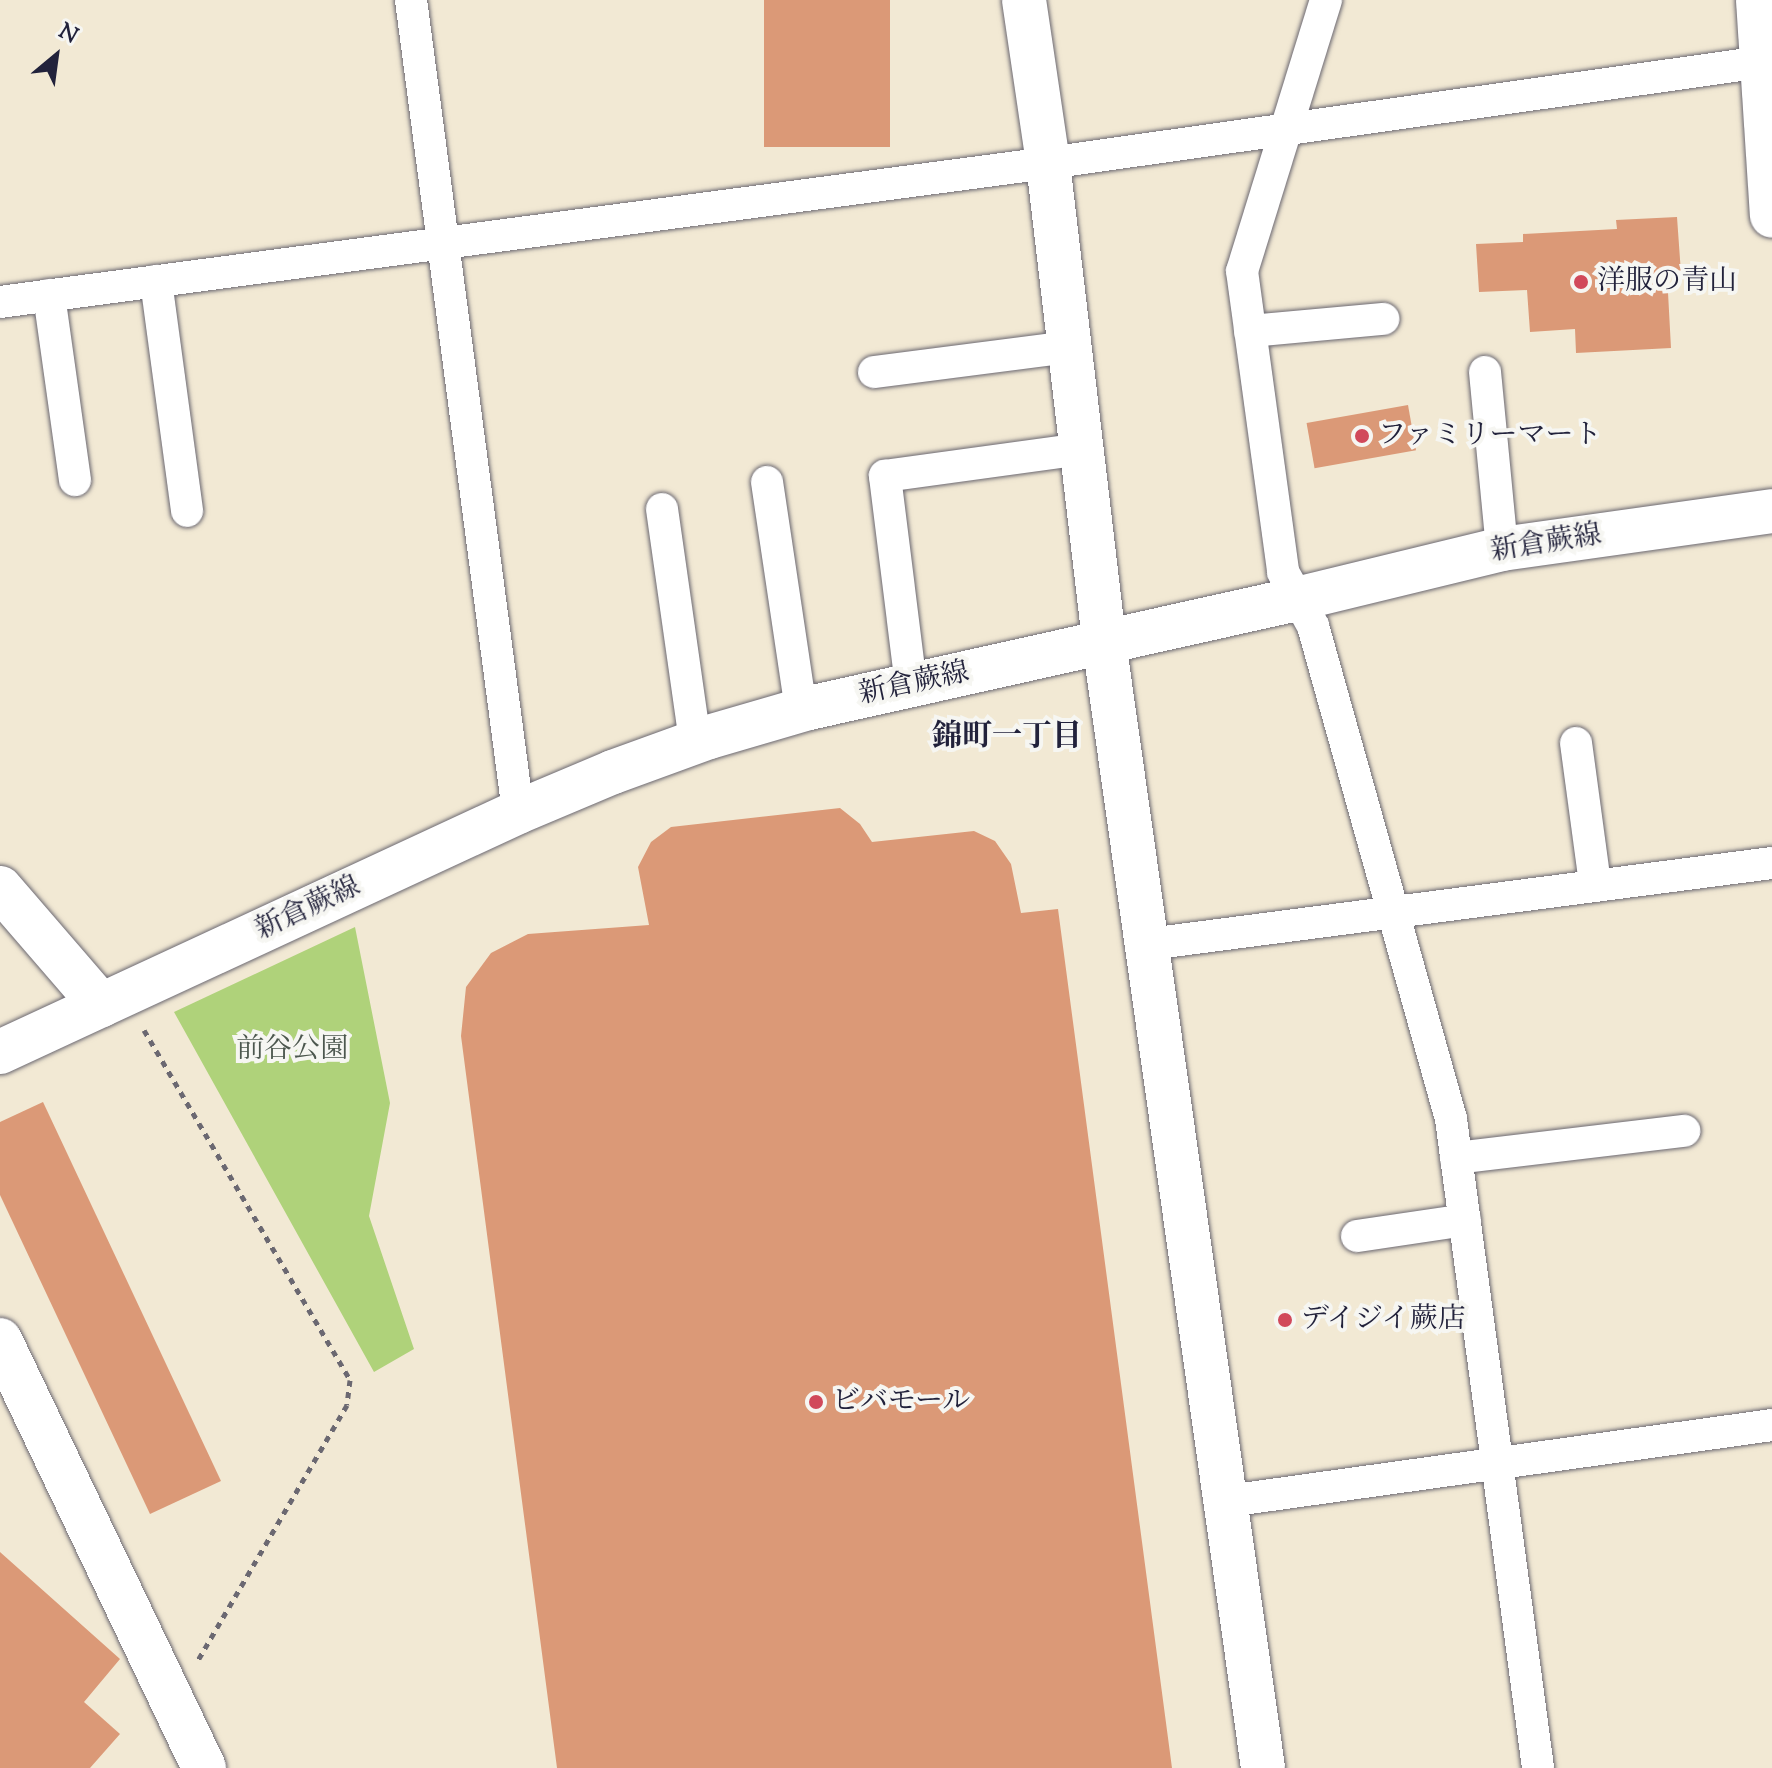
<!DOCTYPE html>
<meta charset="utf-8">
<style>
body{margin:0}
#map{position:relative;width:1772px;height:1768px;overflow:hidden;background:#f2e9d4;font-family:"Sorts Mill Goudy","Noto Serif JP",serif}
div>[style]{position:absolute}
.green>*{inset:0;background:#afd27a}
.building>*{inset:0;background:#db9977;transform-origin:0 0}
.path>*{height:5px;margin-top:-2.5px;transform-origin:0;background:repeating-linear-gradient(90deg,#6b6871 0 6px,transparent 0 12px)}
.roads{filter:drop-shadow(0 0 2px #6b6871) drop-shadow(0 0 2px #6b6871)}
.street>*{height:32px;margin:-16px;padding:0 16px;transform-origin:16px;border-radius:16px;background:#fff}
.secondary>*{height:44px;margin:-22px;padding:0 22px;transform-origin:22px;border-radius:22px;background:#fff}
.highway>*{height:44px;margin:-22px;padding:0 22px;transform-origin:22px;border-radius:22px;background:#fff}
.dots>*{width:22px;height:22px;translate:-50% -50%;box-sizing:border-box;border:4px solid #f6f6f2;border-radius:50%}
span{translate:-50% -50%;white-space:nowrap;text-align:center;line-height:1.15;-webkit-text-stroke:8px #f6f6f2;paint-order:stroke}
.poi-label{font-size:28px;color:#22223b}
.left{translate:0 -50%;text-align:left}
.street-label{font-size:28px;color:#22223b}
.park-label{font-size:28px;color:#4c574e}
.neighbourhood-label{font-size:30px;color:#22223b;font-weight:700}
.north{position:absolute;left:16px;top:16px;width:80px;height:80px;-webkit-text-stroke:6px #f6f6f2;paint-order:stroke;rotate:29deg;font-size:22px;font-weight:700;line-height:32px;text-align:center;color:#22223b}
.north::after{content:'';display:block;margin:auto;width:28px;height:36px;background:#22223b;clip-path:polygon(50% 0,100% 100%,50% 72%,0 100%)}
</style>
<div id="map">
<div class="green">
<div style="clip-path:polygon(355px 927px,390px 1103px,369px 1216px,414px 1349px,374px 1372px,174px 1012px)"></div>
</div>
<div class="building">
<div style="left:764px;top:0;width:126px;height:147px"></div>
<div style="clip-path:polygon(1677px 217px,1681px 273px,1667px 274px,1671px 348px,1576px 353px,1575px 329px,1530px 332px,1527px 290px,1479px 292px,1476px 244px,1523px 242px,1523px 234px,1617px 229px,1616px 220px)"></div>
<div style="left:1408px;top:405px;width:46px;height:103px;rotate:80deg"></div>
<div style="clip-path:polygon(840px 808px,860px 824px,872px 842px,974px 831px,995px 841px,1011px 864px,1021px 913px,1058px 909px,1172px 1768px,557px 1768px,461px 1036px,466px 987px,491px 953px,528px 934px,649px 925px,638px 867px,651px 842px,671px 827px)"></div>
<div style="clip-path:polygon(43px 1102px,221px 1481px,150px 1514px,0 1195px,0 1122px)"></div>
<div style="clip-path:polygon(0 1552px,120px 1659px,84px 1702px,120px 1734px,90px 1768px,0 1768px)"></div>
</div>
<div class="path">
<div style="left:144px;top:1030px;width:406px;rotate:59.5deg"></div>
<div style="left:350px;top:1380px;width:25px;rotate:97deg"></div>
<div style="left:347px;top:1405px;width:299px;rotate:120.3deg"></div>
</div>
<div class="roads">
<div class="street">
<div style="left:411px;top:0;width:819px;rotate:82.49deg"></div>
<div style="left:1326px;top:0;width:284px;rotate:107.2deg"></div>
<div style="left:1242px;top:271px;width:304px;rotate:82.2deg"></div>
<div style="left:1283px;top:572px;width:62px;rotate:60.9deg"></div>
<div style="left:1313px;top:626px;width:512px;rotate:74.36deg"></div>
<div style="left:1451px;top:1119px;width:655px;rotate:82.36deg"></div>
<div style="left:156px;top:281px;width:232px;rotate:82.3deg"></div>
<div style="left:49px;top:295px;width:187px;rotate:82deg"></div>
<div style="left:0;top:302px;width:1057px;rotate:-7.56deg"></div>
<div style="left:1048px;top:163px;width:721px;rotate:-8.05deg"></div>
<div style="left:1250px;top:331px;width:134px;rotate:-5.2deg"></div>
<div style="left:874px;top:372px;width:197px;rotate:-7.3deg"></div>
<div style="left:1485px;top:372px;width:178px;rotate:84.5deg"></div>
<div style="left:767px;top:482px;width:230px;rotate:81.5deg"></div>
<div style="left:662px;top:509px;width:235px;rotate:81.9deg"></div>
<div style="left:911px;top:685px;width:211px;rotate:-97.1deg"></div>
<div style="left:885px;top:476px;width:198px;rotate:-7.8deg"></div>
<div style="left:1576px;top:743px;width:142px;rotate:82.3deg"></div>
<div style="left:1149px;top:944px;width:628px;rotate:-7.41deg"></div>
<div style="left:1456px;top:1158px;width:230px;rotate:-6.8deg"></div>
<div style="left:1357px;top:1236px;width:109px;rotate:-8.4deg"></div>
<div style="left:1228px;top:1501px;width:549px;rotate:-7.95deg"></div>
</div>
<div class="secondary">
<div style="left:1024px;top:0;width:165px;rotate:81.6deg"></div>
<div style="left:1048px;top:163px;width:482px;rotate:83.3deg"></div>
<div style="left:1104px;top:642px;width:1137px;rotate:81.96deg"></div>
<div style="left:0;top:888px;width:155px;rotate:49.2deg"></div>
<div style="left:0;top:1052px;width:571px;rotate:-24.86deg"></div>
<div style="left:518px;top:812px;width:103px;rotate:-22.8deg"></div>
<div style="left:613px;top:772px;width:102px;rotate:-20deg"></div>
<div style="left:709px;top:737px;width:104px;rotate:-16.2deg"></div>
<div style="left:809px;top:708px;width:500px;rotate:-12.59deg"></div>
<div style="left:1297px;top:599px;width:211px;rotate:-13.7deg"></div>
<div style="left:1502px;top:549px;width:273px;rotate:-8deg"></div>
<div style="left:0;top:1340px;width:474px;rotate:64.5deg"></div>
</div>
<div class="highway">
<div style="left:1758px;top:0;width:216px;rotate:86.3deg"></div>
</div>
</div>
<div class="dots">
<div style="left:1581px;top:282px;background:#d1495b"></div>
<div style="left:1362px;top:436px;background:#d1495b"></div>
<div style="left:1285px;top:1320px;background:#d1495b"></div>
<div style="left:816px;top:1402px;background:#d1495b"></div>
</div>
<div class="poi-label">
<span class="left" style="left:1597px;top:282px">洋服の青山</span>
<span class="left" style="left:1378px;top:436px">ファミリーマート</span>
<span class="left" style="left:1301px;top:1320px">デイジイ蕨店</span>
<span class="left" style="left:832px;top:1402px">ビバモール</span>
</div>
<div class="street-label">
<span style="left:1546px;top:544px;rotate:-9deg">新倉蕨線</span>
<span style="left:914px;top:684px;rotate:-12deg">新倉蕨線</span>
<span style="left:308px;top:909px;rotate:-25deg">新倉蕨線</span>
</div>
<div class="park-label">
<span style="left:292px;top:1050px">前谷公園</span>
</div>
<div class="neighbourhood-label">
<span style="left:1007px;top:738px">錦町一丁目</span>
</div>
<div class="north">N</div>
</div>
